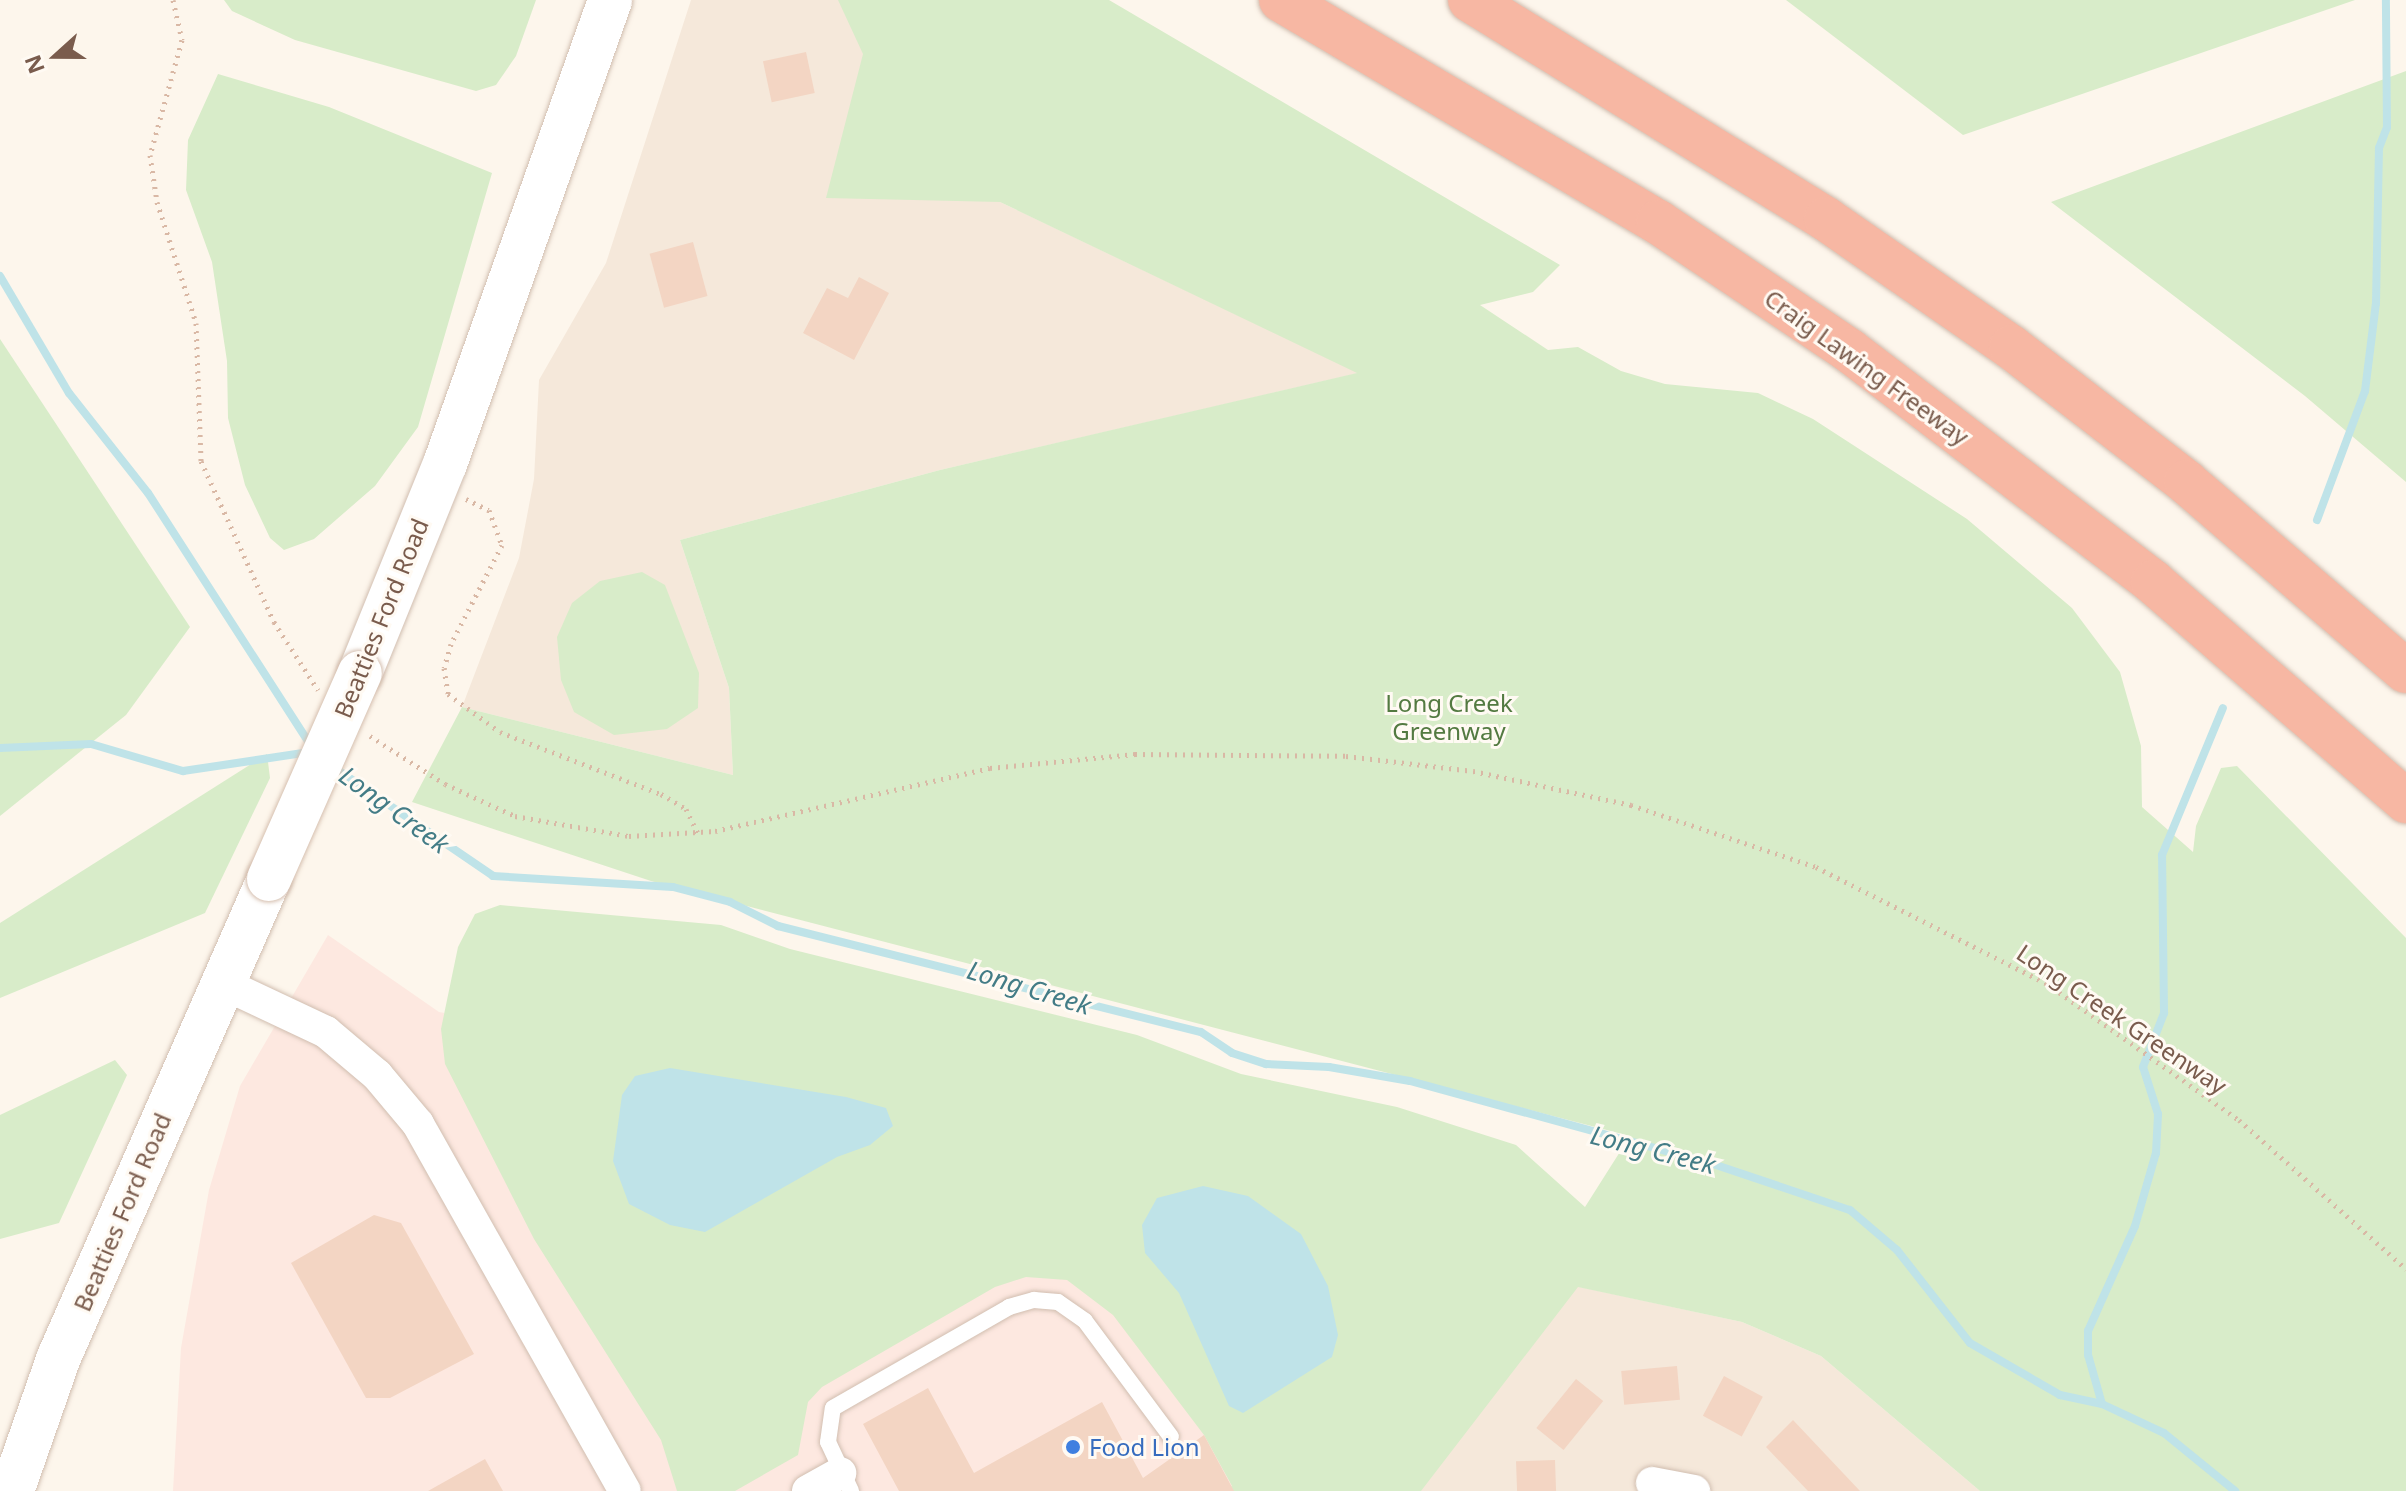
<!DOCTYPE html>
<style>
body{margin:0}
#map{position:relative;width:2406px;height:1491px;overflow:hidden;background:#fdf6ec;font-family:"Noto Sans",sans-serif}
div>[style]{position:absolute}
.residential>*{inset:0;background:#f5e8da}
.commercial>*{inset:0;background:#fde8e0}
.green>*{inset:0;background:#d8ecc9}
.water>*{inset:0;background:#bfe3e8}
.stream>*{height:8px;margin:-4px;padding:0 4px;transform-origin:4px;border-radius:4px;background:#bfe3e8}
.building>*{inset:0;background:#f3d5c3;transform-origin:0 0}
.path>*{height:5px;margin-top:-2.5px;transform-origin:0;background:repeating-linear-gradient(90deg,#d9b8a5 0 2px,transparent 0 8px)}
.roads{filter:drop-shadow(0 0 2px #d1beb0) drop-shadow(0 0 2px #d1beb0)}
.service>*{height:16px;margin:-8px;padding:0 8px;transform-origin:8px;border-radius:8px;background:#fff}
.minor>*{height:32px;margin:-16px;padding:0 16px;transform-origin:16px;border-radius:16px;background:#fff}
.secondary>*{height:44px;margin:-22px;padding:0 22px;transform-origin:22px;border-radius:22px;background:#fff}
.motorway>*{height:44px;margin:-22px;padding:0 22px;transform-origin:22px;border-radius:22px;background:#f7b7a3}
.bridges{filter:drop-shadow(0 0 2px #d6c0b0) drop-shadow(0 0 2px #d6c0b0)}
.secondary-bridge>*{height:44px;margin:-22px;padding:0 22px;transform-origin:22px;border-radius:22px;background:#fff}
.dots>*{width:22px;height:22px;translate:-50% -50%;box-sizing:border-box;border:4px solid #fffaf3;border-radius:50%}
span{translate:-50% -50%;white-space:nowrap;text-align:center;line-height:1.15;-webkit-text-stroke:6px #fffaf3;paint-order:stroke}
.street-label{font-size:24px;color:#7a5c4d}
.park-label{font-size:24px;color:#537a41}
.shop-label{font-size:24px;color:#366cbe}
.left{translate:0 -50%;text-align:left}
.water-label{font-size:26px;color:#437c86;font-style:italic}
.north{position:absolute;left:16px;top:16px;width:80px;height:80px;-webkit-text-stroke:6px #fffaf3;paint-order:stroke;rotate:249deg;font-size:22px;font-weight:700;line-height:32px;text-align:center;color:#7a5c4d}
.north::after{content:'';display:block;margin:auto;width:28px;height:36px;background:#7a5c4d;clip-path:polygon(50% 0,100% 100%,50% 72%,0 100%)}
</style>
<div id="map">
<div class="residential">
<div style="clip-path:polygon(691px 0,1025px 0,1000px 202px,1359px 373px,940px 470px,680px 540px,729px 688px,733px 775px,462px 707px,519px 558px,534px 479px,539px 380px,606px 263px)"></div>
<div style="clip-path:polygon(1557px 1282px,1742px 1322px,1821px 1356px,1980px 1491px,1411px 1491px)"></div>
</div>
<div class="commercial">
<div style="clip-path:polygon(328px 935px,439px 1012px,766px 1068px,1411px 1491px,173px 1491px,181px 1348px,209px 1190px,240px 1086px)"></div>
</div>
<div class="green">
<div style="clip-path:polygon(224px 0,536px 0,516px 56px,496px 85px,476px 91px,295px 40px,232px 11px)"></div>
<div style="clip-path:polygon(838px 0,1109px 0,1560px 265px,1533px 292px,1480px 305px,1548px 350px,1578px 347px,1621px 371px,1665px 384px,1758px 393px,1813px 419px,1967px 519px,2072px 608px,2120px 672px,2141px 746px,2142px 807px,2193px 852px,2196px 826px,2221px 768px,2237px 766px,2406px 938px,2406px 1491px,1980px 1491px,1821px 1356px,1742px 1322px,1578px 1287px,1421px 1491px,1224px 1491px,1232px 1486px,1204px 1435px,1113px 1315px,1067px 1280px,1026px 1277px,995px 1287px,822px 1387px,808px 1402px,798px 1455px,735px 1491px,677px 1491px,661px 1440px,534px 1239px,445px 1064px,441px 1029px,458px 947px,475px 914px,500px 905px,721px 925px,790px 949px,1137px 1035px,1241px 1074px,1397px 1107px,1516px 1145px,1585px 1207px,1630px 1136px,651px 881px,412px 802px,462px 707px,733px 775px,729px 688px,680px 540px,940px 470px,1357px 373px,1000px 202px,826px 198px,863px 54px)"></div>
<div style="clip-path:polygon(1786px 0,2355px 0,1963px 135px)"></div>
<div style="clip-path:polygon(2406px 71px,2406px 482px,2305px 396px,2051px 202px)"></div>
<div style="clip-path:polygon(218px 74px,329px 107px,492px 173px,418px 427px,375px 486px,314px 539px,284px 550px,270px 538px,245px 485px,228px 418px,227px 361px,212px 262px,186px 190px,188px 140px)"></div>
<div style="clip-path:polygon(0 339px,190px 627px,126px 715px,0 816px)"></div>
<div style="clip-path:polygon(642px 572px,665px 585px,699px 673px,698px 708px,667px 729px,614px 735px,574px 712px,561px 680px,557px 637px,572px 603px,600px 581px)"></div>
<div style="clip-path:polygon(267px 754px,270px 778px,205px 913px,0 998px,0 923px)"></div>
<div style="clip-path:polygon(115px 1060px,127px 1075px,59px 1223px,0 1239px,0 1115px)"></div>
</div>
<div class="water">
<div style="clip-path:polygon(670px 1068px,846px 1097px,886px 1108px,893px 1126px,870px 1145px,837px 1157px,705px 1232px,670px 1225px,629px 1204px,613px 1161px,622px 1095px,635px 1076px)"></div>
<div style="clip-path:polygon(1203px 1186px,1248px 1196px,1301px 1234px,1328px 1286px,1338px 1335px,1332px 1357px,1243px 1413px,1229px 1406px,1179px 1293px,1145px 1253px,1142px 1225px,1157px 1198px)"></div>
</div>
<div class="stream">
<div style="left:0;top:276px;width:136px;rotate:59.5deg"></div>
<div style="left:69px;top:393px;width:127px;rotate:51.7deg"></div>
<div style="left:148px;top:493px;width:301px;rotate:57.2deg"></div>
<div style="left:2317px;top:520px;width:138px;rotate:-69.6deg"></div>
<div style="left:2365px;top:391px;width:89px;rotate:-82.9deg"></div>
<div style="left:2376px;top:303px;width:155px;rotate:-88.9deg"></div>
<div style="left:2379px;top:148px;width:22px;rotate:-69deg"></div>
<div style="left:2387px;top:127px;width:127px;rotate:-90.5deg"></div>
<div style="left:0;top:748px;width:91px;rotate:-2.5deg"></div>
<div style="left:91px;top:744px;width:96px;rotate:16.4deg"></div>
<div style="left:183px;top:771px;width:128px;rotate:-8.5deg"></div>
<div style="left:332px;top:766px;width:195px;rotate:34.3deg"></div>
<div style="left:493px;top:876px;width:180px;rotate:3.5deg"></div>
<div style="left:673px;top:887px;width:59px;rotate:14.7deg"></div>
<div style="left:730px;top:902px;width:54px;rotate:26.6deg"></div>
<div style="left:778px;top:926px;width:436px;rotate:14.1deg"></div>
<div style="left:1201px;top:1032px;width:37px;rotate:34deg"></div>
<div style="left:1232px;top:1053px;width:36px;rotate:18deg"></div>
<div style="left:1266px;top:1064px;width:63px;rotate:2.7deg"></div>
<div style="left:1329px;top:1067px;width:82px;rotate:9.8deg"></div>
<div style="left:1410px;top:1081px;width:311px;rotate:15.3deg"></div>
<div style="left:1710px;top:1163px;width:148px;rotate:18.6deg"></div>
<div style="left:1850px;top:1210px;width:62px;rotate:40.4deg"></div>
<div style="left:1897px;top:1250px;width:118px;rotate:51.9deg"></div>
<div style="left:1970px;top:1343px;width:104px;rotate:30deg"></div>
<div style="left:2060px;top:1395px;width:43px;rotate:12.1deg"></div>
<div style="left:2102px;top:1404px;width:68px;rotate:25.1deg"></div>
<div style="left:2164px;top:1433px;width:92px;rotate:39.2deg"></div>
<div style="left:2102px;top:1404px;width:51px;rotate:-105.9deg"></div>
<div style="left:2088px;top:1355px;width:24px;rotate:-90deg"></div>
<div style="left:2088px;top:1331px;width:115px;rotate:-65.9deg"></div>
<div style="left:2135px;top:1226px;width:76px;rotate:-74deg"></div>
<div style="left:2156px;top:1153px;width:39px;rotate:-87deg"></div>
<div style="left:2158px;top:1114px;width:49px;rotate:-107.7deg"></div>
<div style="left:2143px;top:1067px;width:58px;rotate:-68.7deg"></div>
<div style="left:2164px;top:1013px;width:158px;rotate:-90.7deg"></div>
<div style="left:2162px;top:855px;width:159px;rotate:-67.5deg"></div>
</div>
<div class="building">
<div style="left:806px;top:52px;width:42px;height:44px;rotate:78deg"></div>
<div style="left:693px;top:242px;width:56px;height:45px;rotate:75deg"></div>
<div style="clip-path:polygon(859px 277px,889px 293px,854px 360px,803px 333px,827px 288px,848px 298px)"></div>
<div style="clip-path:polygon(374px 1215px,401px 1223px,474px 1354px,390px 1398px,366px 1398px,291px 1263px)"></div>
<div style="left:1677px;top:1366px;width:34px;height:56px;rotate:85deg"></div>
<div style="left:1724px;top:1376px;width:44px;height:45px;rotate:28deg"></div>
<div style="left:1576px;top:1379px;width:35px;height:63px;rotate:39deg"></div>
<div style="clip-path:polygon(928px 1388px,974px 1473px,1102px 1402px,1143px 1478px,1204px 1435px,1234px 1491px,899px 1491px,863px 1424px)"></div>
<div style="clip-path:polygon(1793px 1420px,1860px 1491px,1808px 1491px,1766px 1447px)"></div>
<div style="clip-path:polygon(485px 1459px,503px 1491px,428px 1491px)"></div>
<div style="left:1555px;top:1460px;width:31px;height:39px;rotate:88deg"></div>
</div>
<div class="path">
<div style="left:173px;top:0;width:41px;rotate:77.3deg"></div>
<div style="left:182px;top:40px;width:119px;rotate:105.5deg"></div>
<div style="left:150px;top:155px;width:48px;rotate:81.5deg"></div>
<div style="left:157px;top:202px;width:127px;rotate:72.1deg"></div>
<div style="left:196px;top:323px;width:138px;rotate:87.9deg"></div>
<div style="left:201px;top:461px;width:177px;rotate:65.6deg"></div>
<div style="left:274px;top:622px;width:81px;rotate:57.1deg"></div>
<div style="left:466px;top:499px;width:25px;rotate:26deg"></div>
<div style="left:489px;top:510px;width:37px;rotate:70deg"></div>
<div style="left:502px;top:545px;width:111px;rotate:117.3deg"></div>
<div style="left:451px;top:644px;width:25px;rotate:106deg"></div>
<div style="left:444px;top:668px;width:26px;rotate:81deg"></div>
<div style="left:448px;top:694px;width:64px;rotate:36.2deg"></div>
<div style="left:500px;top:732px;width:173px;rotate:21.1deg"></div>
<div style="left:661px;top:794px;width:29px;rotate:31deg"></div>
<div style="left:686px;top:809px;width:28px;rotate:64deg"></div>
<div style="left:370px;top:736px;width:89px;rotate:32.6deg"></div>
<div style="left:445px;top:784px;width:77px;rotate:24.6deg"></div>
<div style="left:515px;top:816px;width:116px;rotate:10deg"></div>
<div style="left:629px;top:836px;width:86px;rotate:-3.3deg"></div>
<div style="left:715px;top:831px;width:282px;rotate:-12.9deg"></div>
<div style="left:990px;top:768px;width:146px;rotate:-5.5deg"></div>
<div style="left:1135px;top:754px;width:211px;rotate:0.5deg"></div>
<div style="left:1346px;top:756px;width:128px;rotate:6.7deg"></div>
<div style="left:1473px;top:771px;width:162px;rotate:12.1deg"></div>
<div style="left:1631px;top:805px;width:195px;rotate:18.5deg"></div>
<div style="left:1816px;top:867px;width:258px;rotate:26.8deg"></div>
<div style="left:2046px;top:983px;width:237px;rotate:35.4deg"></div>
<div style="left:2239px;top:1120px;width:224px;rotate:41.7deg"></div>
</div>
<div class="roads">
<div class="service">
<div style="left:851px;top:1491px;width:54px;rotate:-115.1deg"></div>
<div style="left:828px;top:1442px;width:34px;rotate:-82deg"></div>
<div style="left:833px;top:1408px;width:203px;rotate:-29.8deg"></div>
<div style="left:1009px;top:1307px;width:26px;rotate:-16deg"></div>
<div style="left:1034px;top:1300px;width:24px;rotate:5deg"></div>
<div style="left:1058px;top:1302px;width:33px;rotate:35deg"></div>
<div style="left:1085px;top:1321px;width:144px;rotate:53.4deg"></div>
</div>
<div class="minor">
<div style="left:222px;top:983px;width:115px;rotate:25.2deg"></div>
<div style="left:326px;top:1032px;width:67px;rotate:40.1deg"></div>
<div style="left:377px;top:1075px;width:64px;rotate:50.1deg"></div>
<div style="left:418px;top:1124px;width:421px;rotate:60.6deg"></div>
<div style="left:1652px;top:1483px;width:43px;rotate:10.8deg"></div>
<div style="left:808px;top:1491px;width:37px;rotate:-29deg"></div>
</div>
<div class="secondary">
<div style="left:360px;top:673px;width:226px;rotate:-67.9deg"></div>
<div style="left:445px;top:464px;width:492px;rotate:-70.4deg"></div>
<div style="left:12px;top:1491px;width:142px;rotate:-70.7deg"></div>
<div style="left:59px;top:1357px;width:522px;rotate:-66.28deg"></div>
</div>
<div class="motorway">
<div style="left:1281px;top:0;width:438px;rotate:30.5deg"></div>
<div style="left:1658px;top:222px;width:231px;rotate:33.9deg"></div>
<div style="left:1850px;top:351px;width:381px;rotate:37.3deg"></div>
<div style="left:2153px;top:582px;width:335px;rotate:40.9deg"></div>
<div style="left:1470px;top:0;width:418px;rotate:31.6deg"></div>
<div style="left:1826px;top:219px;width:225px;rotate:34.7deg"></div>
<div style="left:2011px;top:347px;width:221px;rotate:37.6deg"></div>
<div style="left:2186px;top:482px;width:290px;rotate:40.7deg"></div>
</div>
</div>
<div class="bridges">
<div class="secondary-bridge">
<div style="left:269px;top:879px;width:225px;rotate:-66.2deg"></div>
</div>
</div>
<div class="dots">
<div style="left:1073px;top:1447px;background:#3f7fe0"></div>
</div>
<div class="street-label">
<span style="left:1867px;top:367px;rotate:36deg">Craig Lawing Freeway</span>
<span style="left:381px;top:618px;rotate:-68deg">Beatties Ford Road</span>
<span style="left:2122px;top:1019px;rotate:34deg">Long Creek Greenway</span>
<span style="left:122px;top:1212px;rotate:-67deg">Beatties Ford Road</span>
</div>
<div class="park-label">
<span style="left:1449px;top:717px">Long Creek<br>Greenway</span>
</div>
<div class="shop-label">
<span class="left" style="left:1089px;top:1447px">Food Lion</span>
</div>
<div class="water-label">
<span style="left:394px;top:810px;rotate:36deg">Long Creek</span>
<span style="left:1029px;top:988px;rotate:17deg">Long Creek</span>
<span style="left:1653px;top:1150px;rotate:14deg">Long Creek</span>
</div>
<div class="north">N</div>
</div>
